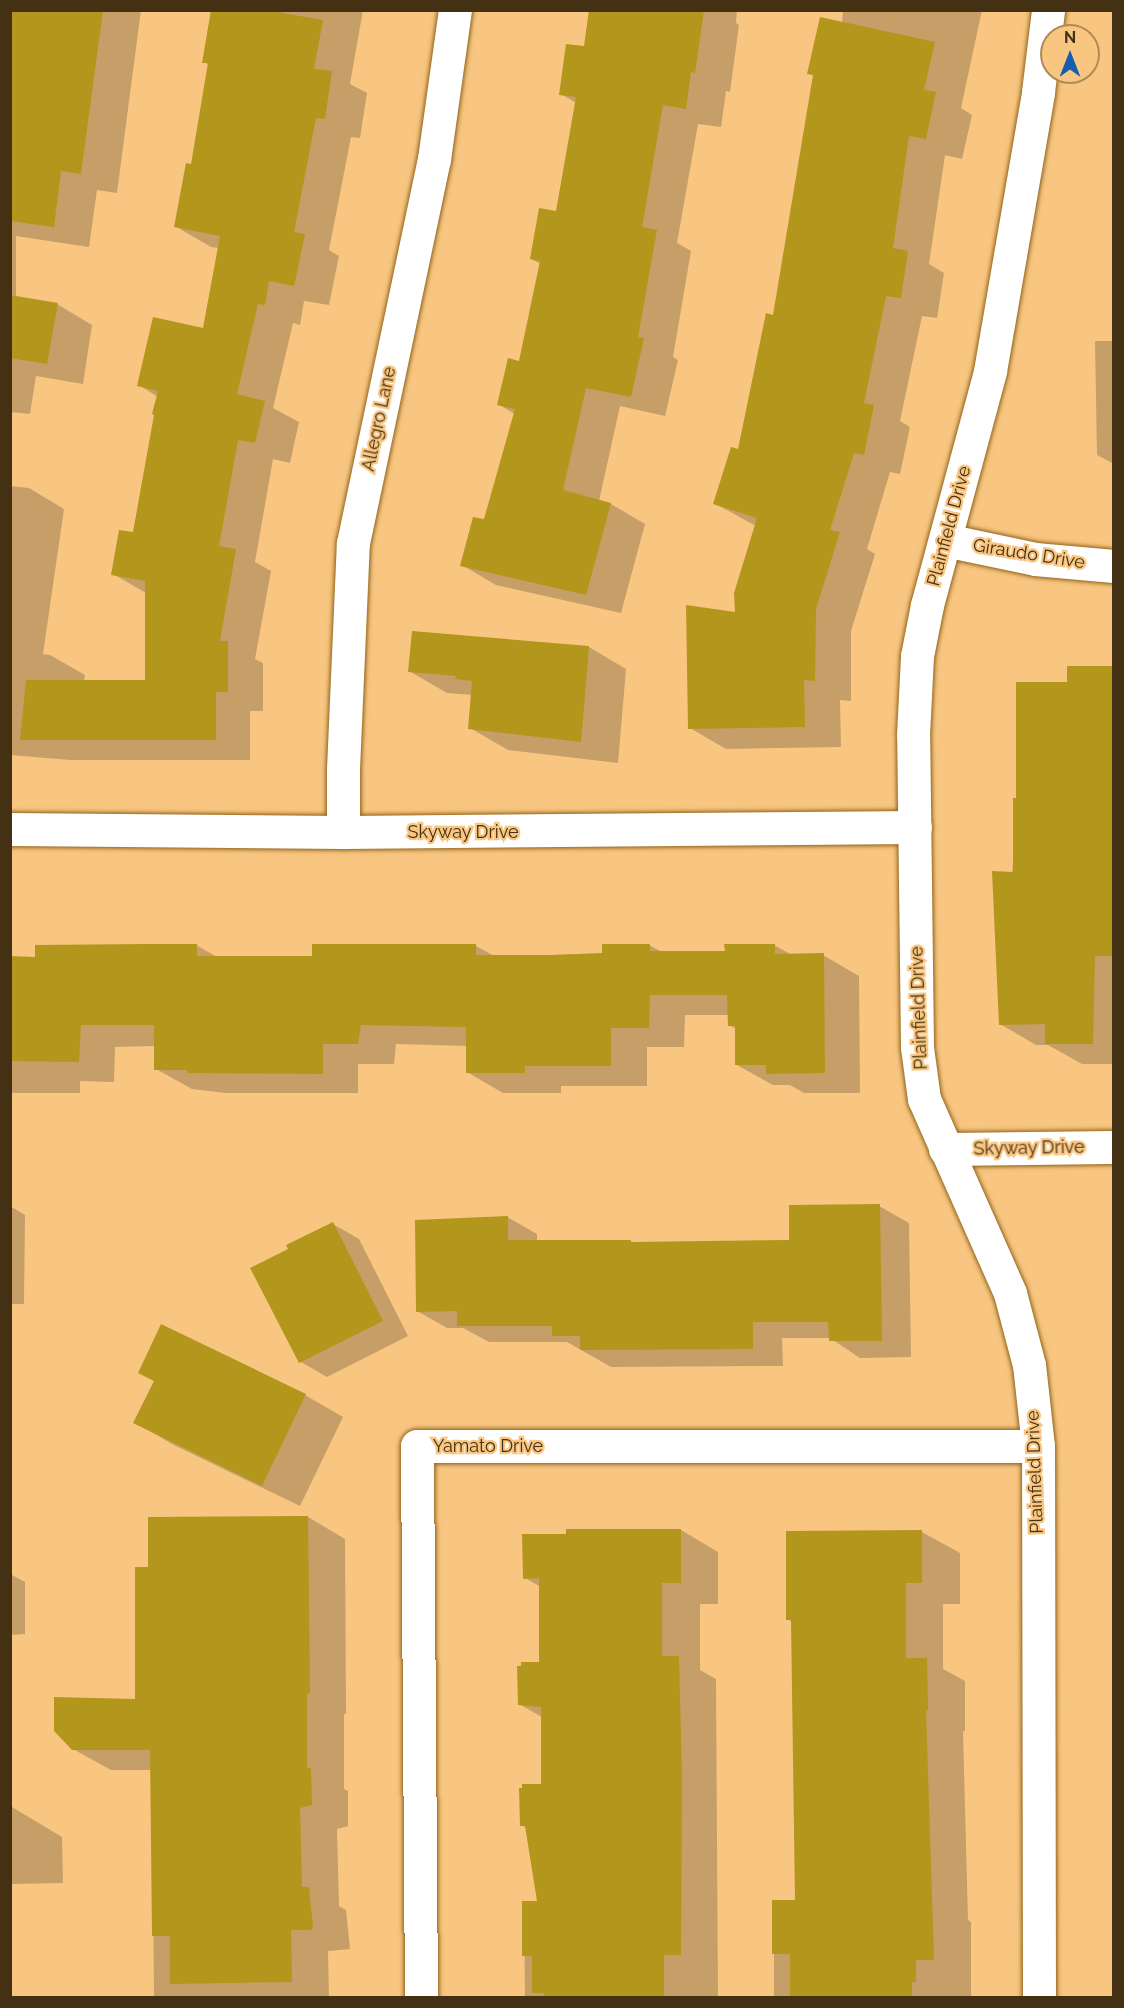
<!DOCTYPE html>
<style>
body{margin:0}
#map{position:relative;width:1124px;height:2008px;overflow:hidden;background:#f8c681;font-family:Raleway,sans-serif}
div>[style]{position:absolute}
.shadow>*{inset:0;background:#0003}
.building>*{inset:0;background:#b3961c}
.roads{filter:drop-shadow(0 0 2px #91641a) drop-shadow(0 0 2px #91641a)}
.minor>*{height:33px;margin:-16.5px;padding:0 16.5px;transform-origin:16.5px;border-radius:16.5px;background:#fff}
span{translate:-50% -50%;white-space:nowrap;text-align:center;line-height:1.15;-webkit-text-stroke:4.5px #f8c681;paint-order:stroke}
.street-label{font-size:18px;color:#443013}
.frame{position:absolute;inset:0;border:12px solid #443013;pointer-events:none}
.north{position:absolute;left:1040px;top:24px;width:60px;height:60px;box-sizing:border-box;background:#f8c681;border:2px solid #b08a55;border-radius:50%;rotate:0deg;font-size:16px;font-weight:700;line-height:24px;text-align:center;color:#443013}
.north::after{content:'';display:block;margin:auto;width:21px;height:27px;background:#135ead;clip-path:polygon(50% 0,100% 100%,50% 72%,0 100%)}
</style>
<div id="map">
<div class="shadow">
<div style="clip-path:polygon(10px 10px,141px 10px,117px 193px,97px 190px,89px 247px,16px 236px,16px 298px,57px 304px,92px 325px,83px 384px,36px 376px,30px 414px,10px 412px)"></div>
<div style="clip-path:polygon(212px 10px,363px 10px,350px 84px,367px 93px,360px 138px,351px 137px,329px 250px,339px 256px,329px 305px,304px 301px,300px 325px,293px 323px,273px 408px,299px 422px,290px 463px,273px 459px,255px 562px,271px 571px,255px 659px,263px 663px,263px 711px,250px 711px,250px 760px,70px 760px,10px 755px,10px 486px,29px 488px,64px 509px,43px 654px,50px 655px,85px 675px,84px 681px,146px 681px,146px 593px,113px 574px,134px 534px,158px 397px,139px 385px,204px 330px,219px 248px,211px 247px,175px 226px,192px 165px,209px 65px,204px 62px)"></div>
<div style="clip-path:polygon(591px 10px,737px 10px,736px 23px,739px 25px,730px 92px,726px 91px,721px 127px,698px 124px,677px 243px,691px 251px,673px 357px,678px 360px,665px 416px,620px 406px,599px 501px,611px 504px,645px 524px,621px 613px,496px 585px,462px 565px,485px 521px,515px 414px,498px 404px,520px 363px,541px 264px,531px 259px,557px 213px,576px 103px,561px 94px,586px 48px)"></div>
<div style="clip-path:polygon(843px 10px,982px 10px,961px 108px,972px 115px,962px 159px,945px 155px,929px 264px,944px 273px,937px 318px,922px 316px,900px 421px,910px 427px,900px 474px,890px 472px,867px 549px,875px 554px,851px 631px,851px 701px,840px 700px,841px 747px,726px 749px,690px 728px,736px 614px,756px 526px,714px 503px,739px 451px,775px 317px,814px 76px,809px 73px,842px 23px)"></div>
<div style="clip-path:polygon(1095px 341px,1114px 341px,1114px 464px,1097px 455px)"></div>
<div style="clip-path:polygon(589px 647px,626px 669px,618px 763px,508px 750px,470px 728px,473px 695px,447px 693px,409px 671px)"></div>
<div style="clip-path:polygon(1068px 668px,1114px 668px,1114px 1064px,1082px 1064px,1048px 1045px,1036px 1045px,1000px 1024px,1018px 799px,1068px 684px)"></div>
<div style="clip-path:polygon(196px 945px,217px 957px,314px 957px,476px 946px,494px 956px,604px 954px,649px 945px,662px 952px,726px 952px,774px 945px,792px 955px,823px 955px,859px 976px,860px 1093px,804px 1093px,790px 1085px,773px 1085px,737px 1065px,736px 1029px,729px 1025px,729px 1015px,685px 1015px,684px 1047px,647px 1047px,647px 1086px,561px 1086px,561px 1093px,503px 1093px,467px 1072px,468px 1046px,396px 1044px,394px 1064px,358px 1064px,358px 1093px,225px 1093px,192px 1089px,156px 1069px,156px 1046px,115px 1047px,114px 1082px,80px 1081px,80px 1093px,10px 1093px,10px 958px,36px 958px)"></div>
<div style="clip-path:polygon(10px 1206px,25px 1215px,24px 1304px,10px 1304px)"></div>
<div style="clip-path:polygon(879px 1206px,909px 1223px,911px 1357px,860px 1358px,830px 1338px,782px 1338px,783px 1366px,611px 1367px,567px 1342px,489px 1342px,463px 1328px,447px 1328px,417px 1311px,507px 1217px,537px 1234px,537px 1241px,630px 1241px,635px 1244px,791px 1241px)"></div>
<div style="clip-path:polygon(333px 1224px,359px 1239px,408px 1336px,327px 1377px,301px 1362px,290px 1250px)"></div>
<div style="clip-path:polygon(305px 1395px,343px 1417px,300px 1506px,172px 1444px,135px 1422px)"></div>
<div style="clip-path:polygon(308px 1517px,345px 1539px,346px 1714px,344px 1714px,344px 1789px,348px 1791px,348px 1826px,337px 1829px,339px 1906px,346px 1910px,350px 1949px,328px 1951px,329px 1998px,154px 1998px,152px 1770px,111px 1770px,73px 1749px,136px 1700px,150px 1568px)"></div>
<div style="clip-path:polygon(681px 1530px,718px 1552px,718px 1604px,700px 1604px,700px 1670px,716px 1679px,718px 1998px,525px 1998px,524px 1902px,539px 1902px,527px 1828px,521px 1825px,542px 1786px,542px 1717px,519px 1704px,541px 1663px,541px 1587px,525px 1578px)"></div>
<div style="clip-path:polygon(922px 1532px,960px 1553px,960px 1604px,943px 1604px,943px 1669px,965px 1681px,965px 1731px,963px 1731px,968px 1920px,971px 1922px,971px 1998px,774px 1998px,774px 1901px,797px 1901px,792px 1622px,788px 1619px)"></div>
<div style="clip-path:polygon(10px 1574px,25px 1582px,25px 1634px,10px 1635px)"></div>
<div style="clip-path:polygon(10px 1748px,12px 1807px,62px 1837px,63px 1883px,12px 1884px,12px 1896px)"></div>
</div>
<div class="building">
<div style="clip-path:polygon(10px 10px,103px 10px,81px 174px,61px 171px,54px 227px,10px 221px)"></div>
<div style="clip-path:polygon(211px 10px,265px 10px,323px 20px,314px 69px,332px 71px,325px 119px,316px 118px,294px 232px,305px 234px,294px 286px,269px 281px,265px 305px,258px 304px,237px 394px,265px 401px,255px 443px,238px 440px,219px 546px,236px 549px,220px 641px,228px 641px,228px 692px,216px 692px,216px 740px,20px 740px,26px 680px,145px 680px,145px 581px,111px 575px,119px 530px,133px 532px,154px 415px,152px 414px,158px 391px,137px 386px,153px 317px,203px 328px,220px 236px,174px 227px,186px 163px,191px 164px,208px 63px,202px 63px)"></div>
<div style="clip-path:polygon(589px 10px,704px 10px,695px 73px,691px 72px,686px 109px,663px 105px,642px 227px,657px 230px,638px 337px,644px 338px,631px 397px,586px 388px,563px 490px,611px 503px,586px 595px,460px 566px,473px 517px,484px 519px,515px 409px,497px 405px,508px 358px,519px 361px,540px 261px,530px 259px,539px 208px,556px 211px,576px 97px,559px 95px,566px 44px,584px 46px)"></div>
<div style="clip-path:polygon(820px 17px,935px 42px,924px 90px,936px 92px,926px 139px,909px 136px,893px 248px,908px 251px,901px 298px,886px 296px,864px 403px,874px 405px,864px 455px,854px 453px,830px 530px,840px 532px,816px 609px,815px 681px,804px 680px,805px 727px,688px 729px,686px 605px,735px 612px,734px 593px,757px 518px,713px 504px,731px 447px,738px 449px,766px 313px,773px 315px,813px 75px,807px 74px)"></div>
<div style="clip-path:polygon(10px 295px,58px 303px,47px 364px,10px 358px)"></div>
<div style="clip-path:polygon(412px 631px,589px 646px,581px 742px,468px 729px,472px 681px,455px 679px,456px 676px,408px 672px)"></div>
<div style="clip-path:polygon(1067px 666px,1113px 666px,1113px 956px,1095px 956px,1093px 1044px,1045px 1044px,1045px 1024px,999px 1025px,992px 871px,1013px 872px,1013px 798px,1016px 798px,1016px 682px,1067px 682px)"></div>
<div style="clip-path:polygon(147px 944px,197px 944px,197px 956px,312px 956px,312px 944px,476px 944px,476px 955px,553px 955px,602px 953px,602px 944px,650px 944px,650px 951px,725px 951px,724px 944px,775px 944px,775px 954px,824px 953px,825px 1073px,766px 1074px,766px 1065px,735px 1065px,735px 1026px,728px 1026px,727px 995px,650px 995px,649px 1028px,611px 1028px,611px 1066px,525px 1066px,525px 1073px,466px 1073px,466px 1027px,361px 1025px,358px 1044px,323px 1044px,323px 1074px,187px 1073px,187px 1070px,154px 1070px,154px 1025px,81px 1025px,79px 1062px,10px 1061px,10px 956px,35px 957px,35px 945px)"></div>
<div style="clip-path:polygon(880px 1204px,882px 1341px,829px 1341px,828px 1322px,753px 1322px,753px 1349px,580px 1350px,580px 1336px,552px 1336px,552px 1326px,457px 1326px,457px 1311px,416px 1312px,415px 1220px,508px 1216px,508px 1240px,631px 1240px,631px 1242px,789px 1240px,789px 1205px)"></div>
<div style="clip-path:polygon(333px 1222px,383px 1321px,299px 1363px,250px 1268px,288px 1249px,286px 1245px)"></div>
<div style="clip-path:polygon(161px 1324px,306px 1394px,262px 1486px,133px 1423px,154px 1381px,138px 1373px)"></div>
<div style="clip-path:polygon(308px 1516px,310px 1693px,307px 1693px,307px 1768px,311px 1768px,312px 1805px,300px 1808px,302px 1887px,309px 1887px,313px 1927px,311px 1930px,291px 1930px,292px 1982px,170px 1984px,170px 1936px,152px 1936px,150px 1750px,72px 1750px,54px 1731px,54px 1697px,135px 1699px,135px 1567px,148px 1567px,148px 1517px)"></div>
<div style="clip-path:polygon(566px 1529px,681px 1529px,681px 1583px,662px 1583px,662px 1656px,679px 1656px,682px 1779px,681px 1955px,664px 1955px,664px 1998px,544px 1998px,544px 1993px,532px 1993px,532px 1956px,522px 1956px,522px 1901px,537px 1901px,525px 1826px,520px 1826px,519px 1788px,522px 1788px,522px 1784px,541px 1784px,541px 1707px,518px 1705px,517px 1666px,521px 1666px,521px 1662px,539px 1662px,539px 1578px,523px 1579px,522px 1534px,566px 1534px)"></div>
<div style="clip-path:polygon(922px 1530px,922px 1583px,906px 1583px,906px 1658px,927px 1658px,928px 1710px,926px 1710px,934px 1960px,916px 1960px,916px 1982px,912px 1982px,912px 1998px,790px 1998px,790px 1954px,772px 1954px,772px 1900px,795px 1900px,791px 1620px,786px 1620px,786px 1531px)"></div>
</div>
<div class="roads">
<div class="minor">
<div style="left:945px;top:540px;width:92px;rotate:11.9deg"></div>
<div style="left:1035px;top:559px;width:79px;rotate:5.1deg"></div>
<div style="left:10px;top:829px;width:333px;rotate:0.5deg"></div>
<div style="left:343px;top:832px;width:572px;rotate:-0.5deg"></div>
<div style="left:343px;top:832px;width:63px;rotate:-90deg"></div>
<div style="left:343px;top:769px;width:226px;rotate:-87.5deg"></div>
<div style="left:353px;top:543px;width:392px;rotate:-78.1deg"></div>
<div style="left:434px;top:159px;width:150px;rotate:-82deg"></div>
<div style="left:945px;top:1149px;width:169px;rotate:-0.7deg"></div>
<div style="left:421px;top:1998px;width:552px;rotate:-90.42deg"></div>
<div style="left:417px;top:1446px;width:621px"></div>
<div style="left:1039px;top:1998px;width:552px;rotate:-90.1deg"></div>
<div style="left:1038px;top:1446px;width:81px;rotate:-96.3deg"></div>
<div style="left:1029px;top:1365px;width:74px;rotate:-104.8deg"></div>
<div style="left:1010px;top:1293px;width:212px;rotate:-113.9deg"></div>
<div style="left:924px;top:1099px;width:52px;rotate:-97.7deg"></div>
<div style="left:917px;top:1047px;width:312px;rotate:-90.7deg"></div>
<div style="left:913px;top:735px;width:79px;rotate:-87.1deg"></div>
<div style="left:917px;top:656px;width:52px;rotate:-78.9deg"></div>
<div style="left:927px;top:605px;width:242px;rotate:-74.9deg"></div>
<div style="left:990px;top:371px;width:283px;rotate:-80.2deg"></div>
<div style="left:1038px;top:92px;width:83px;rotate:-83deg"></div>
</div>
</div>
<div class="street-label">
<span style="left:379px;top:419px;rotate:-78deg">Allegro Lane</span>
<span style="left:949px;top:526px;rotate:-75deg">Plainfield Drive</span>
<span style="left:1029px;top:554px;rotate:9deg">Giraudo Drive</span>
<span style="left:463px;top:832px">Skyway Drive</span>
<span style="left:919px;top:1008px;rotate:-92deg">Plainfield Drive</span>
<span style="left:1029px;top:1148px;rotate:-1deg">Skyway Drive</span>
<span style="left:488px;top:1446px">Yamato Drive</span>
<span style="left:1035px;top:1472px;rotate:-92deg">Plainfield Drive</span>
</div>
<div class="frame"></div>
<div class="north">N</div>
</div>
